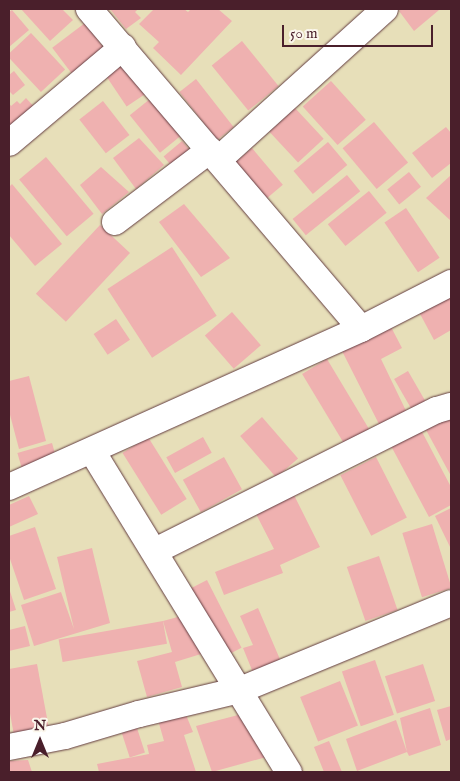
<!DOCTYPE html>
<style>
body{margin:0}
#map{position:relative;width:460px;height:781px;overflow:hidden;background:#e7dfb9;font-family:"IM FELL English",serif}
div>[style]{position:absolute}
.building>*{inset:0;background:#efb1b0;transform-origin:0 0}
.roads{filter:drop-shadow(0 0 1px #623c40) drop-shadow(0 0 1px #623c40)}
.minor>*{height:26px;margin:-13px;padding:0 13px;transform-origin:13px;border-radius:13px;background:#fff}
span{translate:-50% -50%;white-space:nowrap;text-align:center;line-height:1.15;-webkit-text-stroke:4.5px #fbf7ec;paint-order:stroke}
.frame{position:absolute;inset:0;border:10px solid #4a1f2b;pointer-events:none}
.north{position:absolute;left:15px;top:716px;width:50px;height:50px;-webkit-text-stroke:4px #fbf7ec;paint-order:stroke;rotate:0deg;font-size:14px;font-weight:700;line-height:20px;text-align:center;color:#4a1f2b}
.north::after{content:'';display:block;margin:auto;width:18px;height:22px;background:#4a1f2b;clip-path:polygon(50% 0,100% 100%,50% 72%,0 100%)}
.scale{position:absolute;left:282px;top:25px;width:151px;height:22px;box-sizing:border-box;border:2px solid #4a1f2b;border-top:0;padding-left:6px;font-size:15px;line-height:18px;white-space:nowrap;color:#4a1f2b;-webkit-text-stroke:4px #fbf7ec;paint-order:stroke}
</style>
<div id="map">
<div class="building">
<div style="clip-path:polygon(21px 9px,62px 9px,73px 20px,50px 41px)"></div>
<div style="clip-path:polygon(110px 9px,138px 9px,135px 12px,141px 18px,126px 29px)"></div>
<div style="clip-path:polygon(154px 9px,184px 9px,188px 12px,191px 9px,218px 9px,232px 21px,181px 75px,153px 48px,159px 42px,139px 24px)"></div>
<div style="clip-path:polygon(402px 9px,437px 9px,439px 10px,414px 31px,399px 11px)"></div>
<div style="clip-path:polygon(12px 10px,29px 30px,9px 47px,9px 12px)"></div>
<div style="left:85px;top:23px;width:34px;height:41px;rotate:53deg"></div>
<div style="left:31px;top:33px;width:50px;height:33px;rotate:47deg"></div>
<div style="left:242px;top:41px;width:58px;height:39px;rotate:51deg"></div>
<div style="left:125px;top:63px;width:37px;height:23px;rotate:56deg"></div>
<div style="clip-path:polygon(14px 71px,25px 85px,13px 95px,9px 91px,9px 75px)"></div>
<div style="left:196px;top:79px;width:61px;height:21px;rotate:52deg"></div>
<div style="left:331px;top:81px;width:52px;height:38px;rotate:48deg"></div>
<div style="clip-path:polygon(26px 98px,37px 110px,9px 136px,9px 103px,11px 106px,17px 101px,20px 104px)"></div>
<div style="left:150px;top:99px;width:48px;height:26px;rotate:51deg"></div>
<div style="left:103px;top:101px;width:43px;height:30px;rotate:52deg"></div>
<div style="left:295px;top:108px;width:42px;height:35px;rotate:47deg"></div>
<div style="left:374px;top:122px;width:53px;height:41px;rotate:50deg"></div>
<div style="clip-path:polygon(446px 127px,451px 133px,451px 163px,432px 178px,412px 153px)"></div>
<div style="clip-path:polygon(139px 138px,164px 165px,136px 189px,113px 158px)"></div>
<div style="left:182px;top:141px;width:16px;height:24px;rotate:50deg"></div>
<div style="left:328px;top:142px;width:30px;height:45px;rotate:50deg"></div>
<div style="left:252px;top:148px;width:48px;height:22px;rotate:50deg"></div>
<div style="left:46px;top:157px;width:74px;height:35px;rotate:50deg"></div>
<div style="clip-path:polygon(101px 167px,129px 192px,102px 214px,80px 185px)"></div>
<div style="left:409px;top:172px;width:19px;height:28px;rotate:51deg"></div>
<div style="left:347px;top:175px;width:21px;height:70px;rotate:51deg"></div>
<div style="clip-path:polygon(451px 175px,451px 221px,426px 198px)"></div>
<div style="clip-path:polygon(12px 184px,62px 244px,35px 266px,9px 235px,9px 187px)"></div>
<div style="left:369px;top:191px;width:28px;height:53px;rotate:51deg"></div>
<div style="clip-path:polygon(184px 204px,230px 258px,201px 277px,159px 222px)"></div>
<div style="left:406px;top:208px;width:60px;height:26px;rotate:56deg"></div>
<div style="left:100px;top:225px;width:41px;height:94px;rotate:43deg"></div>
<div style="left:172px;top:247px;width:82px;height:77px;rotate:57deg"></div>
<div style="clip-path:polygon(451px 297px,451px 330px,434px 340px,419px 312px)"></div>
<div style="left:232px;top:312px;width:44px;height:36px;rotate:49deg"></div>
<div style="left:116px;top:319px;width:25px;height:27px;rotate:56deg"></div>
<div style="clip-path:polygon(391px 327px,402px 348px,381px 359px,409px 417px,382px 430px,342px 351px)"></div>
<div style="left:327px;top:359px;width:88px;height:29px;rotate:59deg"></div>
<div style="left:408px;top:371px;width:36px;height:16px;rotate:60deg"></div>
<div style="clip-path:polygon(29px 376px,46px 441px,19px 449px,9px 411px,9px 381px)"></div>
<div style="clip-path:polygon(451px 413px,451px 476px,425px 428px)"></div>
<div style="left:262px;top:417px;width:55px;height:29px;rotate:49deg"></div>
<div style="clip-path:polygon(420px 428px,451px 487px,451px 505px,429px 517px,390px 444px)"></div>
<div style="left:148px;top:437px;width:73px;height:30px;rotate:58deg"></div>
<div style="left:203px;top:437px;width:18px;height:42px;rotate:61deg"></div>
<div style="left:52px;top:443px;width:15px;height:36px;rotate:74deg"></div>
<div style="left:224px;top:457px;width:37px;height:47px;rotate:61deg"></div>
<div style="left:376px;top:457px;width:68px;height:40px;rotate:63deg"></div>
<div style="clip-path:polygon(294px 495px,320px 547px,280px 565px,283px 573px,224px 595px,215px 572px,274px 549px,256px 514px)"></div>
<div style="clip-path:polygon(29px 496px,38px 514px,9px 527px,9px 505px)"></div>
<div style="clip-path:polygon(451px 508px,451px 549px,435px 516px)"></div>
<div style="left:432px;top:524px;width:67px;height:31px;rotate:73deg"></div>
<div style="clip-path:polygon(35px 527px,56px 589px,24px 600px,9px 556px,9px 536px)"></div>
<div style="clip-path:polygon(92px 548px,110px 623px,34px 646px,21px 605px,61px 592px,74px 629px,57px 557px)"></div>
<div style="left:379px;top:556px;width:57px;height:34px;rotate:71deg"></div>
<div style="left:207px;top:580px;width:76px;height:18px;rotate:63deg"></div>
<div style="clip-path:polygon(9px 588px,16px 610px,9px 612px)"></div>
<div style="clip-path:polygon(258px 608px,282px 664px,254px 675px,243px 648px,253px 645px,240px 616px)"></div>
<div style="clip-path:polygon(189px 614px,201px 654px,175px 662px,182px 687px,147px 697px,137px 661px,172px 652px,163px 621px)"></div>
<div style="left:163px;top:621px;width:23px;height:106px;rotate:80deg"></div>
<div style="clip-path:polygon(25px 626px,30px 646px,9px 651px,9px 630px)"></div>
<div style="left:375px;top:660px;width:58px;height:35px;rotate:71deg"></div>
<div style="clip-path:polygon(37px 664px,49px 729px,14px 735px,9px 708px,9px 669px)"></div>
<div style="left:423px;top:664px;width:39px;height:40px;rotate:72deg"></div>
<div style="left:340px;top:681px;width:48px;height:43px;rotate:68deg"></div>
<div style="clip-path:polygon(451px 706px,451px 739px,446px 741px,437px 710px)"></div>
<div style="clip-path:polygon(430px 708px,441px 745px,409px 756px,407px 752px,357px 771px,346px 739px,396px 720px,407px 752px,400px 718px)"></div>
<div style="clip-path:polygon(184px 710px,193px 732px,184px 735px,196px 772px,99px 772px,97px 764px,149px 754px,147px 745px,164px 741px,158px 720px)"></div>
<div style="clip-path:polygon(242px 714px,270px 756px,212px 772px,196px 726px)"></div>
<div style="left:136px;top:725px;width:29px;height:16px;rotate:72deg"></div>
<div style="clip-path:polygon(329px 741px,342px 772px,324px 772px,314px 747px)"></div>
<div style="clip-path:polygon(28px 760px,32px 772px,9px 772px,9px 761px)"></div>
</div>
<div class="roads">
<div class="minor">
<div style="left:89px;top:9px;width:420px;rotate:49.6deg"></div>
<div style="left:9px;top:143px;width:149px;rotate:-40.1deg"></div>
<div style="left:218px;top:160px;width:225px;rotate:-42.1deg"></div>
<div style="left:115px;top:222px;width:119px;rotate:-37.2deg"></div>
<div style="left:92px;top:451px;width:377px;rotate:58.5deg"></div>
<div style="left:9px;top:487px;width:386px;rotate:-24.2deg"></div>
<div style="left:361px;top:329px;width:101px;rotate:-27.1deg"></div>
<div style="left:155px;top:551px;width:315px;rotate:-26.6deg"></div>
<div style="left:437px;top:410px;width:15px;rotate:-16deg"></div>
<div style="left:9px;top:747px;width:57px;rotate:-11.1deg"></div>
<div style="left:65px;top:736px;width:77px;rotate:-16.6deg"></div>
<div style="left:139px;top:714px;width:104px;rotate:-13.4deg"></div>
<div style="left:240px;top:690px;width:228px;rotate:-22.4deg"></div>
</div>
</div>
<div class="frame"></div>
<div class="north">N</div>
<div class="scale">50 m</div>
</div>
